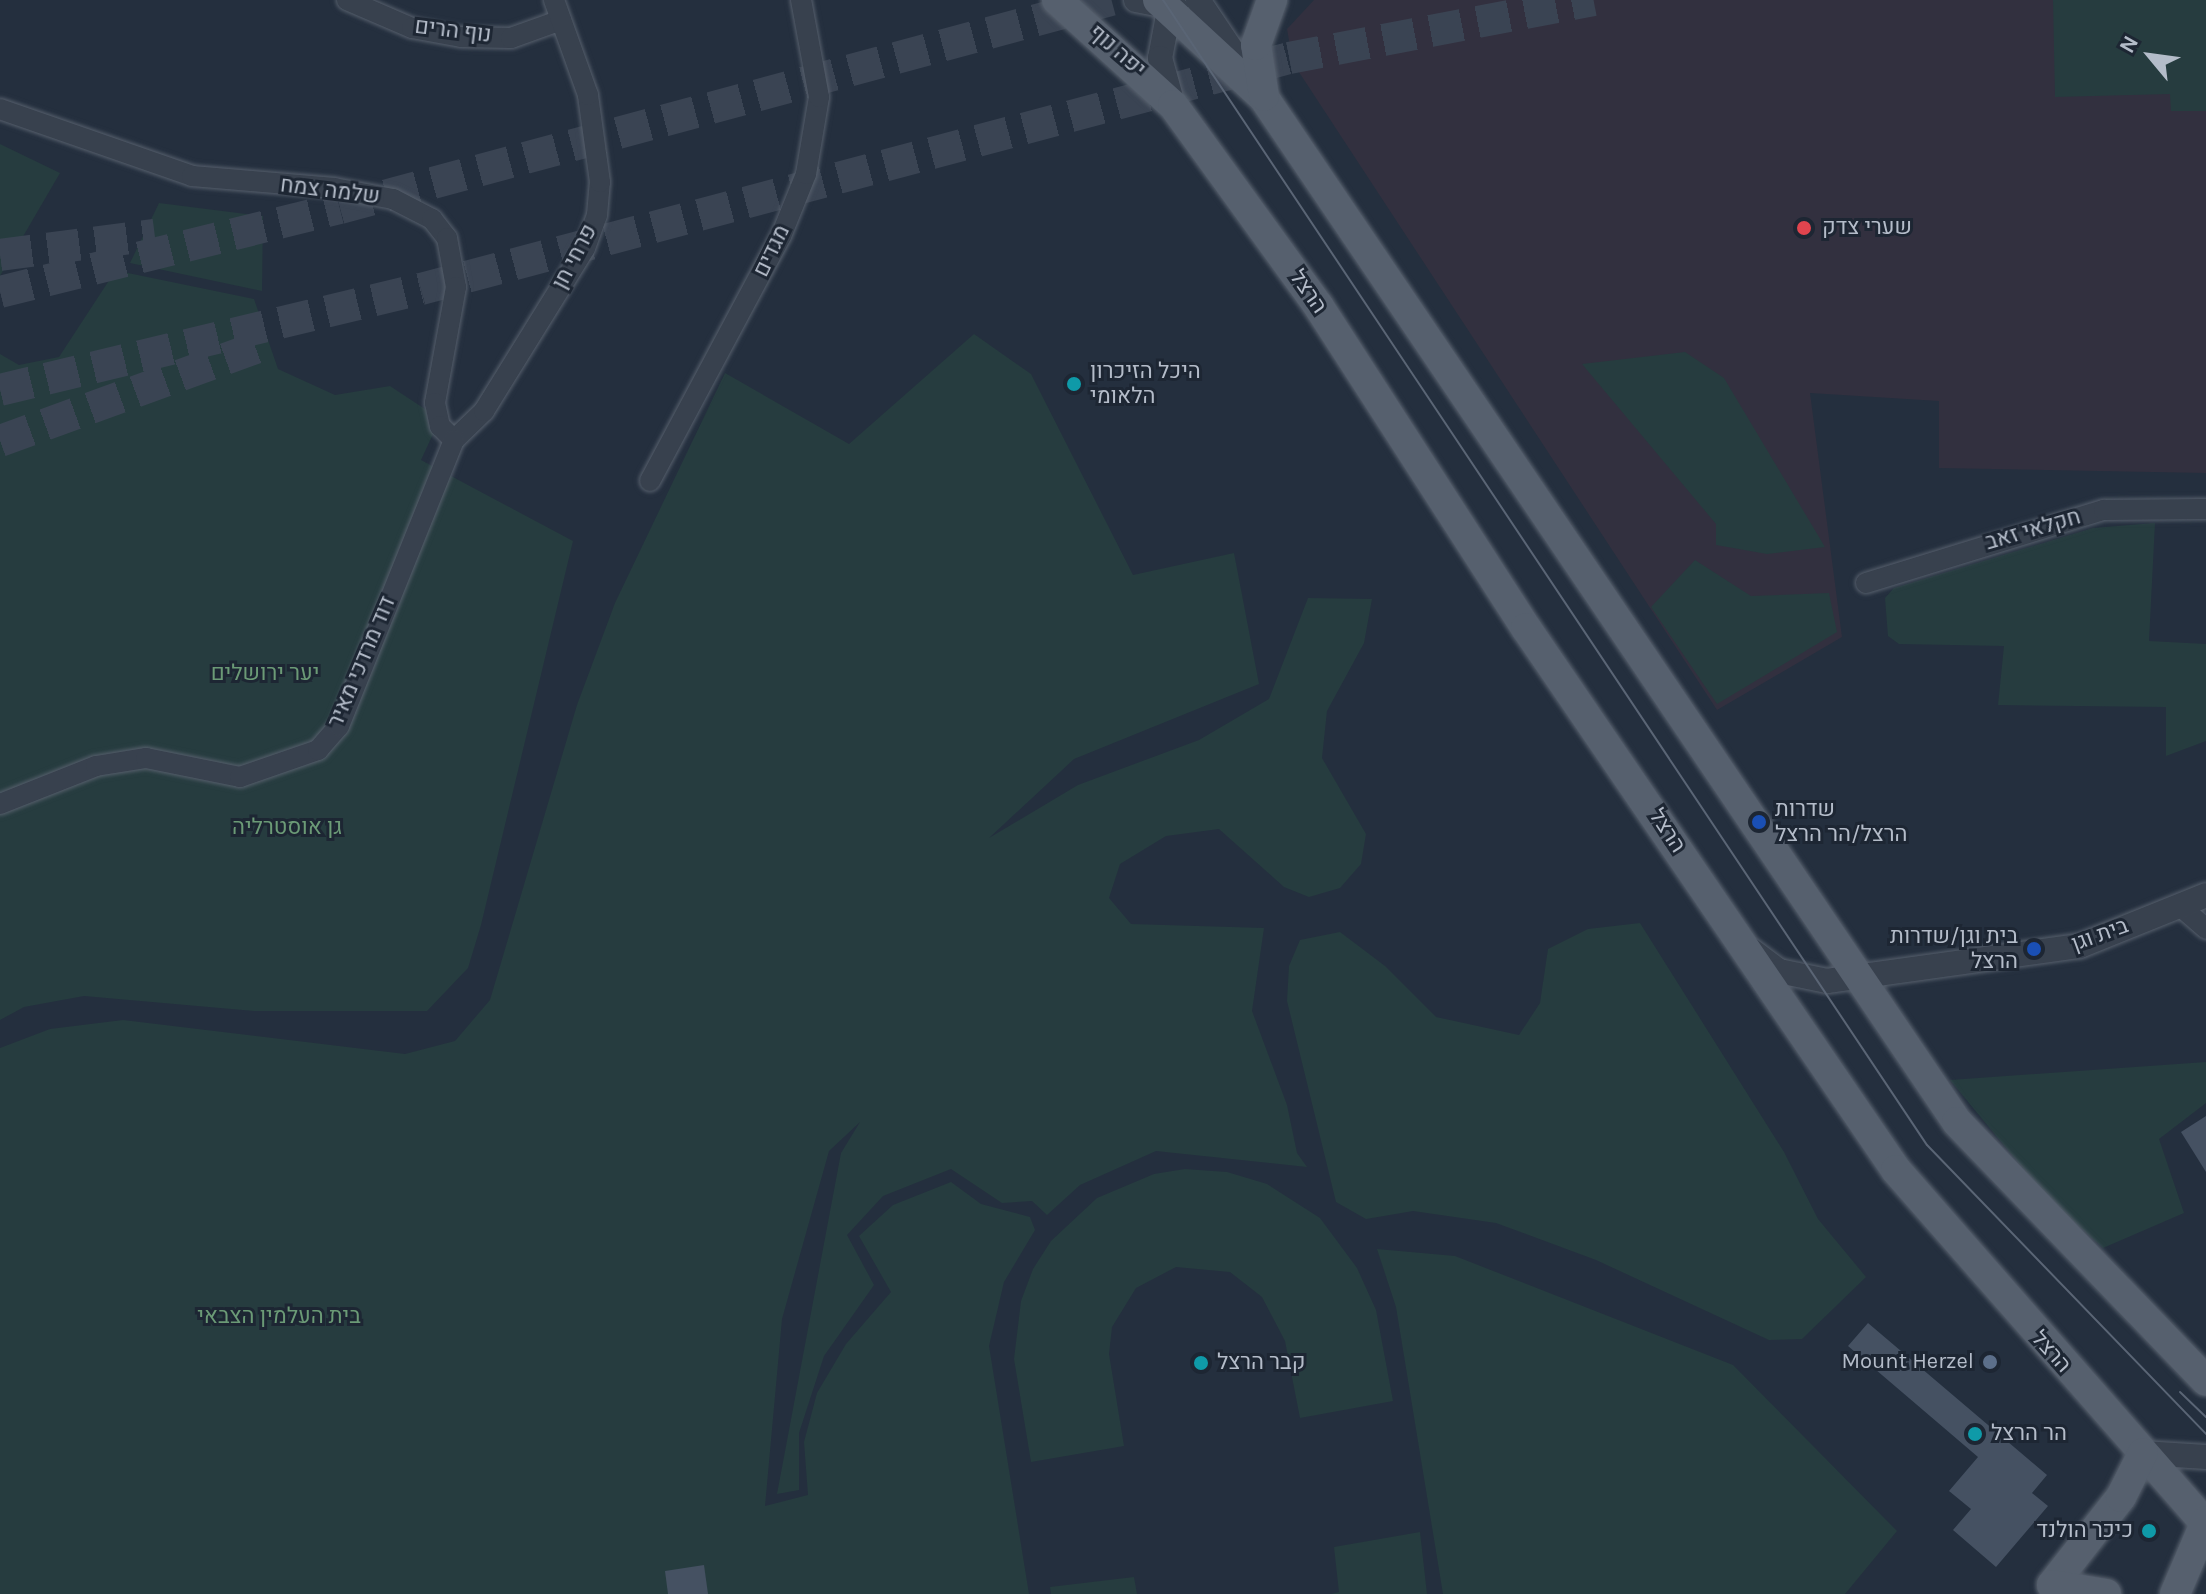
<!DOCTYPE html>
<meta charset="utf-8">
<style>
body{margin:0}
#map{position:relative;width:2206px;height:1594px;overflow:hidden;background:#242f3e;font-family:Karla,Heebo,sans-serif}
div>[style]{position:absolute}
.medical>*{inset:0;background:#32303f}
.green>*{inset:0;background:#263c3f}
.building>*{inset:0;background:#455162}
.trunk-tunnel>*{height:32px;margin-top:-16px;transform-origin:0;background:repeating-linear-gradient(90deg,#3a4453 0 32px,transparent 0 48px)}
.roads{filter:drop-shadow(0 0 2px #565f6c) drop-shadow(0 0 2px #565f6c)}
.minor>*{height:20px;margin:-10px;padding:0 10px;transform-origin:10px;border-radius:10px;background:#38414e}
.tertiary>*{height:24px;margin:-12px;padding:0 12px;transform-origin:12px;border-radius:12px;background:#38414e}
.primary>*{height:30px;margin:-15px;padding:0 15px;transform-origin:15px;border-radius:15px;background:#56606e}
.tram>*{height:2px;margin:-1px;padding:0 1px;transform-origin:1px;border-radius:1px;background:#5a6575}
.dots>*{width:22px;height:22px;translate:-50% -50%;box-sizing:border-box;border:4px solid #1d2633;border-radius:50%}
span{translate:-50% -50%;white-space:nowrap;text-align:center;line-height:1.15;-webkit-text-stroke:6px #1d2633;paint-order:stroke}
.street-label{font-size:22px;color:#b4bcc9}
.poi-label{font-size:22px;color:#b4bcc9}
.left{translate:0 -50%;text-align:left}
.right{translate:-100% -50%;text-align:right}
.park-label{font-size:22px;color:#6b9a76}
.north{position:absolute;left:2110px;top:16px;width:80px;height:80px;-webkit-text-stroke:6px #1d2633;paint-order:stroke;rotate:299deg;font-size:22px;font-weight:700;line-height:32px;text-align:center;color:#b4bcc9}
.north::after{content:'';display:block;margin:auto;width:28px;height:36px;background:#b4bcc9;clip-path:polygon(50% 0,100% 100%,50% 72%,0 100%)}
</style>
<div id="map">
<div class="medical">
<div style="clip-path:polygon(1314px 0,2206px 0,2206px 473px,1939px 468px,1939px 401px,1810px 393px,1842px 637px,1717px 710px,1293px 63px,1287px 29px)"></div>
</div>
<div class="green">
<div style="clip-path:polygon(2053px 0,2206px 0,2206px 111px,2171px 111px,2170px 94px,2055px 97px)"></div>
<div style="clip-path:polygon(0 144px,60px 173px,0 276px)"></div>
<div style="clip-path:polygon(159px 203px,263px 216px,262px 291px,130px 263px)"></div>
<div style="clip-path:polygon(123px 272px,254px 299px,278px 369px,335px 395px,390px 386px,440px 419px,421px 460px,573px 541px,481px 925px,468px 968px,427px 1011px,254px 1011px,84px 996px,24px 1007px,0 1020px,0 354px,19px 365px,59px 357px,108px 282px)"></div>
<div style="clip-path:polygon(974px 334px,1031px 374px,1133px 575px,1234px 553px,1259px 684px,1074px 759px,989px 838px,1078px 785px,1199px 740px,1269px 699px,1308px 598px,1372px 599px,1364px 643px,1327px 711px,1322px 758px,1366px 834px,1361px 864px,1340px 888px,1309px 897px,1284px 887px,1219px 829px,1166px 836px,1120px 864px,1109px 898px,1131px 924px,1264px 928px,1252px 1011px,1287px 1105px,1297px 1153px,1307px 1167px,1156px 1151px,1080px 1185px,1047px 1215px,1032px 1201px,1002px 1203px,951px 1169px,883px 1196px,847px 1235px,874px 1285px,824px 1356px,799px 1433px,799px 1490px,777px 1494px,841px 1153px,860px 1122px,829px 1151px,782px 1319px,765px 1506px,808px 1495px,804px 1442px,817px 1393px,846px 1344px,891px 1292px,859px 1236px,893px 1205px,951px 1182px,981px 1204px,1030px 1217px,1035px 1230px,1004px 1282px,989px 1346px,1029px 1594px,0 1594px,0 1048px,50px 1029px,123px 1020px,405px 1054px,455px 1041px,490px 1000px,577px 705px,615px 603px,725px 373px,849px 444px)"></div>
<div style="clip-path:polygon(1685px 352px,1724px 378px,1825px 547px,1767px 554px,1716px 545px,1716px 524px,1582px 364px)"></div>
<div style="clip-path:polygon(2155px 523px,2149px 641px,2206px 644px,2206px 741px,2166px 756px,2166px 707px,1998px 705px,2004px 646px,1899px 644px,1888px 636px,1885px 598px,1894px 588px,2093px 528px)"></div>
<div style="clip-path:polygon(1695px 560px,1751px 596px,1829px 593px,1837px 632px,1717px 704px,1651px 607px)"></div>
<div style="clip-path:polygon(1640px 923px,1784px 1152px,1818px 1219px,1866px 1277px,1802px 1339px,1769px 1340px,1596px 1260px,1496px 1223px,1413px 1211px,1366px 1219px,1336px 1202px,1287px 1001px,1289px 966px,1300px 940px,1340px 932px,1385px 966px,1436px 1017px,1519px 1035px,1540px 1003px,1548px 949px,1588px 929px)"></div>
<div style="clip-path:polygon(2206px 1062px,2206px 1103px,2159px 1139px,2184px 1213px,2103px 1248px,2050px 1201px,1950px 1080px)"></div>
<div style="clip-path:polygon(1185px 1169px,1227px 1172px,1267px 1184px,1320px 1218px,1357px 1268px,1376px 1310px,1393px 1401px,1300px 1418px,1285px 1341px,1262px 1297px,1230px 1272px,1176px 1267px,1136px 1288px,1112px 1327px,1109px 1354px,1124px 1446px,1031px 1462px,1014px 1359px,1021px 1301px,1033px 1269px,1051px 1241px,1097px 1198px,1154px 1174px)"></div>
<div style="clip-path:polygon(1377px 1249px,1455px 1256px,1733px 1365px,1897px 1531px,1845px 1594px,1443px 1594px,1396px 1307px)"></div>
<div style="clip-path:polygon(1420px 1532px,1427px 1594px,1331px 1594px,1339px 1592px,1334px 1547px)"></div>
<div style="clip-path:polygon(1134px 1577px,1137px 1594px,1051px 1594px,1050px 1587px)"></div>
</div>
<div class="building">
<div style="clip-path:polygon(2206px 1116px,2206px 1172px,2181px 1132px)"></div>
<div style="clip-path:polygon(1868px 1323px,2047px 1475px,2032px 1493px,2048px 1506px,1996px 1567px,1953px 1530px,1971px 1509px,1949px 1491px,1978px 1457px,1848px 1346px)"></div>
<div style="clip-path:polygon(704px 1565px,708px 1594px,668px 1594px,665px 1571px)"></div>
</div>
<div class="trunk-tunnel">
<div style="left:0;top:255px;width:156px;rotate:-7.4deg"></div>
<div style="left:0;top:292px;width:350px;rotate:-13.9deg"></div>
<div style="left:340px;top:208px;width:799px;rotate:-15.1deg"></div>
<div style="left:0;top:390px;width:433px;rotate:-13.5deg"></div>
<div style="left:421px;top:289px;width:898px;rotate:-14.9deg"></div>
<div style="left:1289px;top:58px;width:310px;rotate:-10.8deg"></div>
<div style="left:0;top:441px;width:281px;rotate:-20deg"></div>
</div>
<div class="roads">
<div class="minor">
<div style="left:347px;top:0;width:71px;rotate:23.3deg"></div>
<div style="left:412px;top:28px;width:50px;rotate:10.4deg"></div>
<div style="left:461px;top:37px;width:50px;rotate:1.1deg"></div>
<div style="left:511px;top:38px;width:53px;rotate:-19.8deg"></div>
<div style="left:0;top:109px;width:203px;rotate:19.2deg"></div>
<div style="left:192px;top:176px;width:143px;rotate:4.8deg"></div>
<div style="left:334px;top:188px;width:60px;rotate:10.6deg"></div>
<div style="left:393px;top:199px;width:44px;rotate:27.1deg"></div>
<div style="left:432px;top:219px;width:24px;rotate:52deg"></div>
<div style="left:447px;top:238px;width:50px;rotate:79.6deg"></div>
<div style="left:456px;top:287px;width:118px;rotate:100.3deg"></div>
<div style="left:435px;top:403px;width:24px;rotate:78deg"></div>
<div style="left:440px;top:426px;width:20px;rotate:45deg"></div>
<div style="left:454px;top:440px;width:42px;rotate:-44deg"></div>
<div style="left:484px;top:411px;width:192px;rotate:-58.2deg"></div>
<div style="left:585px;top:248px;width:35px;rotate:-70deg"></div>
<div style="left:597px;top:215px;width:33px;rotate:-85deg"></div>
<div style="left:600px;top:182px;width:88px;rotate:-97.9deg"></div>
<div style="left:588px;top:95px;width:101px;rotate:-109.7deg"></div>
<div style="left:650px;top:481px;width:278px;rotate:-61.9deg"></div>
<div style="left:781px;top:236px;width:67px;rotate:-68deg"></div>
<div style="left:806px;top:174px;width:78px;rotate:-80.4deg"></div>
<div style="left:819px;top:97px;width:99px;rotate:-100.5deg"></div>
<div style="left:1866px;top:583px;width:249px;rotate:-17.1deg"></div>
<div style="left:2104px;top:510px;width:102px;rotate:-0.6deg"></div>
<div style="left:0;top:804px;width:103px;rotate:-21.6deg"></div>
<div style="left:96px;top:766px;width:51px;rotate:-9.1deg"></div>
<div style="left:146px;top:758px;width:96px;rotate:11.4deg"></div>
<div style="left:240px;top:777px;width:83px;rotate:-19.1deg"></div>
<div style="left:318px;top:750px;width:32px;rotate:-49deg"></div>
<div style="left:339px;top:726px;width:308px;rotate:-68.1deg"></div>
<div style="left:2180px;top:906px;width:35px;rotate:41deg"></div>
</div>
<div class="tertiary">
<div style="left:1136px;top:0;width:41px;rotate:11.3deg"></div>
<div style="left:1171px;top:0;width:59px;rotate:100.7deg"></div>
<div style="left:1160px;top:58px;width:49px;rotate:74.5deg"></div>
<div style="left:1198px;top:0;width:84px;rotate:56.1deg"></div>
<div style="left:1751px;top:950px;width:35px;rotate:37deg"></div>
<div style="left:1779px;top:971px;width:49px;rotate:11.8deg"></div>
<div style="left:1827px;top:981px;width:255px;rotate:-7.9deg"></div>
<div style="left:2080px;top:946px;width:136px;rotate:-22deg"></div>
<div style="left:2143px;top:1453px;width:63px;rotate:3.6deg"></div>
</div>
<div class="primary">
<div style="left:1057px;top:0;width:156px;rotate:42.2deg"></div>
<div style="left:1173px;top:105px;width:249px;rotate:54.1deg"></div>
<div style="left:1319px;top:307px;width:382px;rotate:57.2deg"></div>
<div style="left:1526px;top:628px;width:656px;rotate:55.68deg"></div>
<div style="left:1896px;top:1170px;width:469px;rotate:48.8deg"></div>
<div style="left:1158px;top:0;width:144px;rotate:42.8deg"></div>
<div style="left:1264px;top:98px;width:1236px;rotate:55.91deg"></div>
<div style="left:1957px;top:1122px;width:359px;rotate:46.1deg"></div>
<div style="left:1264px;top:96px;width:52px;rotate:-98.9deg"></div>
<div style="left:1256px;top:45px;width:48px;rotate:-70.4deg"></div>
<div style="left:2052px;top:1585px;width:112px;rotate:-51.9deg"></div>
<div style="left:2121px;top:1497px;width:49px;rotate:-63.4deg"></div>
<div style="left:2052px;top:1585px;width:55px;rotate:9.5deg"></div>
<div style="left:2175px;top:1594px;width:79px;rotate:-67deg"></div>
</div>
</div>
<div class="tram">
<div style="left:1163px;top:0;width:1376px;rotate:56.29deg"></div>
<div style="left:1927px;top:1145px;width:402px;rotate:46deg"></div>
<div style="left:2180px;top:1392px;width:36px;rotate:44deg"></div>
</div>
<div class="dots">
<div style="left:1804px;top:228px;background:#e0444e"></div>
<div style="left:1074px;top:384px;background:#0f9aa8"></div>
<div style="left:1759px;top:822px;background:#1a4fb4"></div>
<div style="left:2034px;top:949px;background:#1a4fb4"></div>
<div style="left:1990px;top:1362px;background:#5c6f8a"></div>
<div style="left:1201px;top:1363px;background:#0f9aa8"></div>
<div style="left:1975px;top:1434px;background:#0f9aa8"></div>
<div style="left:2149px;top:1531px;background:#0f9aa8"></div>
</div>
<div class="street-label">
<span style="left:453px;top:31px;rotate:7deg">נוף הרים</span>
<span style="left:1117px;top:51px;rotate:41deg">יפה נוף</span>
<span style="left:330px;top:191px;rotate:7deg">שלמה צמח</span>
<span style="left:772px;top:251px;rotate:-64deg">מגדים</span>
<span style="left:575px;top:257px;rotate:-62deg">פרחי חן</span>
<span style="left:1308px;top:292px;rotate:55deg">הרצל</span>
<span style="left:2033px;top:530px;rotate:-16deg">חקלאי זאב</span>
<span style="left:362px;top:662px;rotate:-67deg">דוד מרדכי מאיר</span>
<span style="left:1667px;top:831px;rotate:57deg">הרצל</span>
<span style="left:2100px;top:935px;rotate:-20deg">בית וגן</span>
<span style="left:2051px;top:1352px;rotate:48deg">הרצל</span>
</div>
<div class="poi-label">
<span class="left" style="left:1822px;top:228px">שערי צדק</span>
<span class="left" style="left:1090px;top:384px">היכל הזיכרון<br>הלאומי</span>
<span class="left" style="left:1775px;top:822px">שדרות<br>הרצל/הר הרצל</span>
<span class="right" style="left:2018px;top:949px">בית וגן/שדרות<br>הרצל</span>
<span class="right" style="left:1974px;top:1362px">Mount Herzel</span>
<span class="left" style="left:1217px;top:1363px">קבר הרצל</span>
<span class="left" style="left:1991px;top:1434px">הר הרצל</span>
<span class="right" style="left:2133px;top:1531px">כיכר הולנד</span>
</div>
<div class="park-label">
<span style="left:265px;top:674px">יער ירושלים</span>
<span style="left:287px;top:828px">גן אוסטרליה</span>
<span style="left:279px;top:1317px">בית העלמין הצבאי</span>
</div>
<div class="north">N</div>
</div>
